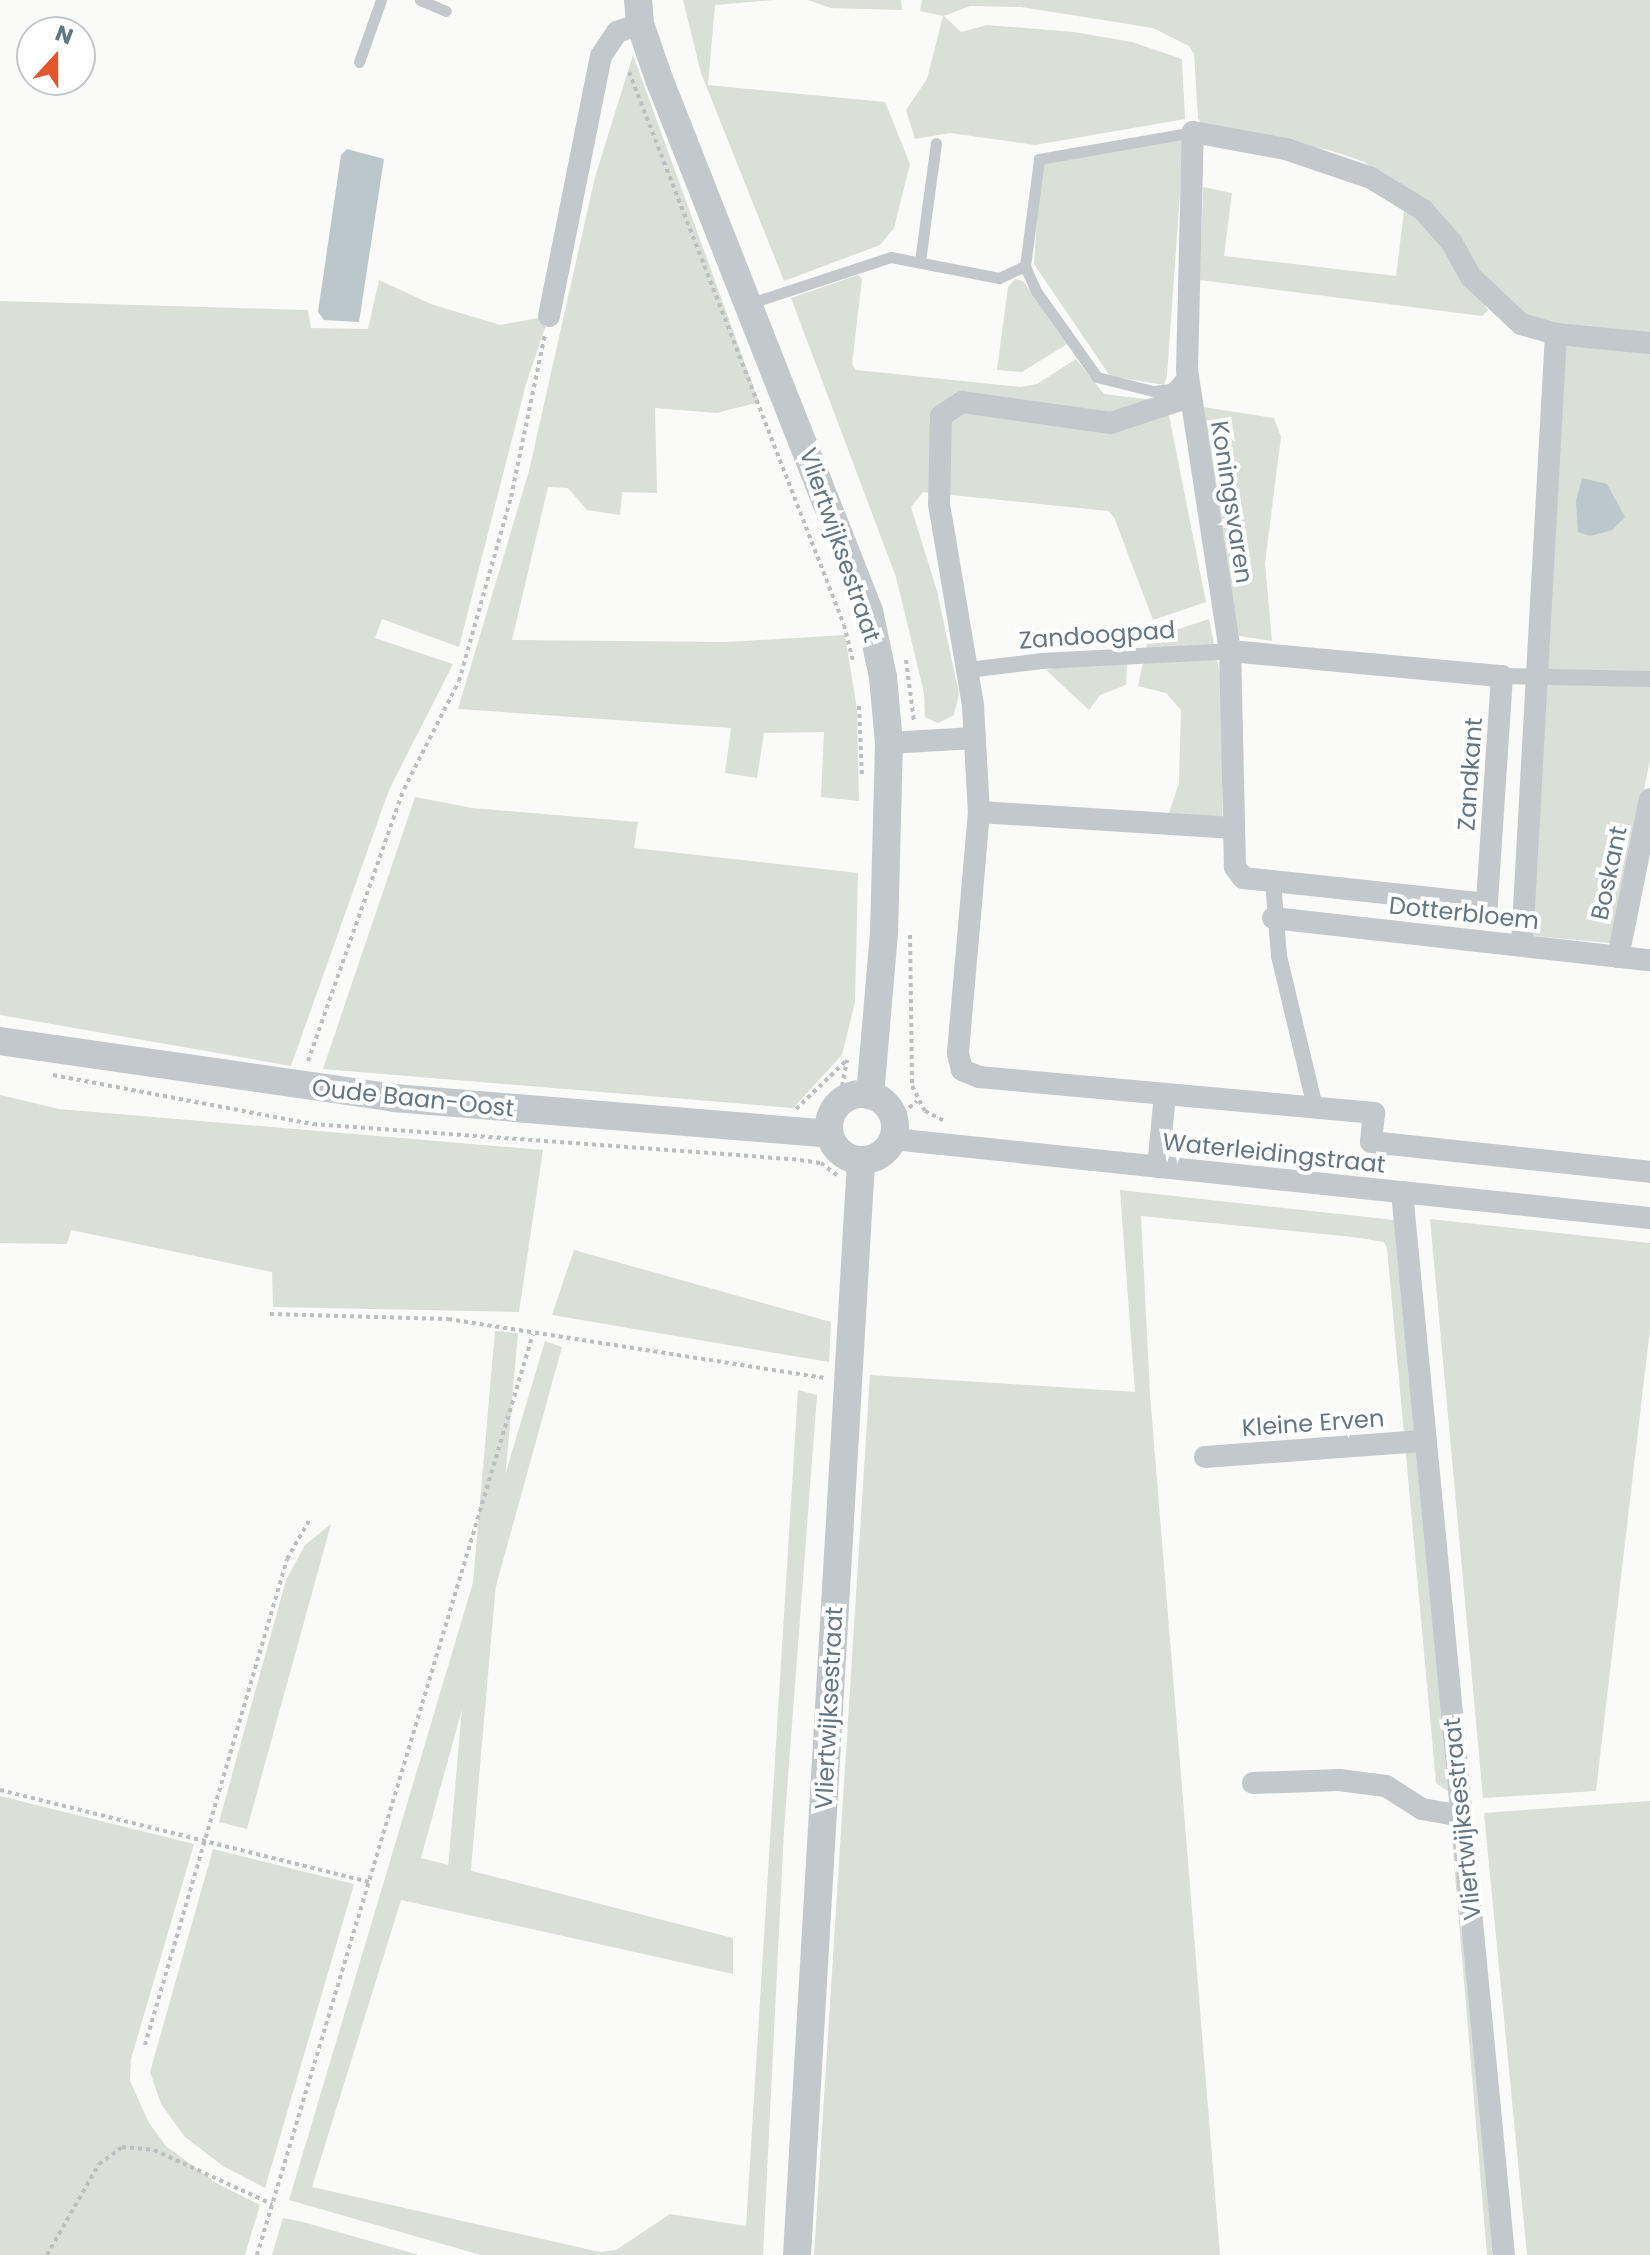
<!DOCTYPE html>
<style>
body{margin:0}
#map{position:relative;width:1650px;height:2255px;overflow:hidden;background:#fafaf8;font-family:Poppins,sans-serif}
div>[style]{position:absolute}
.green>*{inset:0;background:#dadfd7;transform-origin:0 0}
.water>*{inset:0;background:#bbc7cb}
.path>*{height:4px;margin-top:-2px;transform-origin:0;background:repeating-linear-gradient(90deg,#bbbfc2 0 4px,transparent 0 8px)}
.service>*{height:11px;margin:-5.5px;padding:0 5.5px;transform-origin:5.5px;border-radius:5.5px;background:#c3c8cc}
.pedestrian>*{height:16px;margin:-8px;padding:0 8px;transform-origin:8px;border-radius:8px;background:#c3c8cc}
.minor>*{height:22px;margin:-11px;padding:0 11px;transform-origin:11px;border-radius:11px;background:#c3c8cc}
.tertiary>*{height:28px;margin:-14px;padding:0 14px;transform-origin:14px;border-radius:14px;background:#c3c8cc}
.tertiary>.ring{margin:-14px;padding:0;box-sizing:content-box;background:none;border:28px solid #c3c8cc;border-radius:50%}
span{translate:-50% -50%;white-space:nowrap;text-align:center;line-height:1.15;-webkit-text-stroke:8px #fff;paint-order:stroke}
.street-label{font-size:24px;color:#657683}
.north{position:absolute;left:16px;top:16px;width:80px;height:80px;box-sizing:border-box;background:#fff;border:2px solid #c1c8cd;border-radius:50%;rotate:21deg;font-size:22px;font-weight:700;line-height:32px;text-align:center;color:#657683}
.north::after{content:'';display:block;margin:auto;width:28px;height:36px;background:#e4572e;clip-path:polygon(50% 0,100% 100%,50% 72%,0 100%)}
</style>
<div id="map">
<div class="green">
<div style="clip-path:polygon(683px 0,773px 0,715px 5px,708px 85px,885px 102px,910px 164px,894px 228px,880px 245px,784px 281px,701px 73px)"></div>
<div style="clip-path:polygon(808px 0,901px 0,902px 10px,831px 8px)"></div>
<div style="clip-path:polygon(922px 0,1650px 0,1650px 336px,1536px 322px,1497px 301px,1415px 194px,1362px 161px,1329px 150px,1204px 129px,1198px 118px,1194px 54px,1189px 46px,1153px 28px,1021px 7px,970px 6px,944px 16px,961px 32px,987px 25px,1074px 32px,1132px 42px,1182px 59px,1185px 119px,1035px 145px,950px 133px,915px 139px,906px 110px,927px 79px,943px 16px,920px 11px)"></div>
<div style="clip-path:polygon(633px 55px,759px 402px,717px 413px,655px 408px,657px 493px,622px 492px,620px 515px,587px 510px,568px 488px,548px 487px,512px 640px,727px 642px,845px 635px,857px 709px,859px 801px,821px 797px,824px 732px,764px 733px,757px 778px,725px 773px,731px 728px,458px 709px,529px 471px,595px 177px)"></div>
<div style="clip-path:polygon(1184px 137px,1167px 376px,1164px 385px,1110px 376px,1034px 264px,1040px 165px)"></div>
<div style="clip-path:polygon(1203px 187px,1232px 193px,1224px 256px,1396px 276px,1404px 211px,1425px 220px,1488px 310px,1482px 316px,1200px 280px)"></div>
<div style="clip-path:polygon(858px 275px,862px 279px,852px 364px,856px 370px,1020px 387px,1037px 384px,1076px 359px,1104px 394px,1161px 401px,1169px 415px,1206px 602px,1153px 620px,1114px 517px,1108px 511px,923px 492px,911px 507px,937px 591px,959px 694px,954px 715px,938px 723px,925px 717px,924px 693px,896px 577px,791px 298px)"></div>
<div style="clip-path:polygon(1015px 279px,1023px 281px,1067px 344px,1022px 372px,997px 370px,1008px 287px)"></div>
<div style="clip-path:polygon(379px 280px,431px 304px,500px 325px,549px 316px,526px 384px,459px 647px,382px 619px,375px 638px,453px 664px,389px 790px,291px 1066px,0 1015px,0 301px,308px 310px,311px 328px,368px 329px)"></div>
<div style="clip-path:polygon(1561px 346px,1650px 349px,1650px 761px,1610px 943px,1534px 936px,1532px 929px)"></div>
<div style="clip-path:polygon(1197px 406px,1274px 418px,1281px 437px,1265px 563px,1272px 641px,1239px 636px)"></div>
<div style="clip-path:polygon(1209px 619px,1222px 685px,1222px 821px,1169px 813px,1179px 783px,1181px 710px,1166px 693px,1138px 686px,1148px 639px)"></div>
<div style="clip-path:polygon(1128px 648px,1126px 685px,1100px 695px,1089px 710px,1046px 670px)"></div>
<div style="clip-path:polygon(415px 797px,472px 808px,638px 822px,634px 848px,858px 873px,855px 1002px,842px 1055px,793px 1108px,323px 1069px)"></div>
<div style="clip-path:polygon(0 1095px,59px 1109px,543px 1150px,519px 1312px,273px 1307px,272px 1272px,71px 1230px,67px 1244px,0 1243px)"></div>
<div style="clip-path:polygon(1120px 1190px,1394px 1220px,1496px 2247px,1492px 2255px,1487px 2255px,1448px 1791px,1436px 1783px,1387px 1248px,1384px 1242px,1353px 1237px,1141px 1216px,1150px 1394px,1220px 2255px,814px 2255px,870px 1375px,1135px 1392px)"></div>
<div style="clip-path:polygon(1430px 1219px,1650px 1243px,1650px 1329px,1596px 1791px,1483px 1798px)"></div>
<div style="clip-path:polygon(574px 1250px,831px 1322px,829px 1362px,552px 1315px)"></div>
<div style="left:495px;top:1331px;width:23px;height:542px;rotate:5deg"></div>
<div style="clip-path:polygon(545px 1341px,562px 1347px,421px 1858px,733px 1938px,733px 1974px,401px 1900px,312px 2187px,600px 2252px,616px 2250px,670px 2214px,746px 2226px,798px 1390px,817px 1395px,784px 1830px,763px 2255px,481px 2255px,289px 2200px)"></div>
<div style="clip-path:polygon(331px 1524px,247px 1829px,219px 1822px,286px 1580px,305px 1545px)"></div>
<div style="clip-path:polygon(0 1796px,194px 1844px,131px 2059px,130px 2081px,149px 2123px,166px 2146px,216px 2183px,260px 2205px,245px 2255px,0 2255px)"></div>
<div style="clip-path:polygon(1650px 1801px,1650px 2255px,1527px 2255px,1484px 1813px)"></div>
<div style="clip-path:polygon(213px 1849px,354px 1884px,265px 2188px,223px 2166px,185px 2137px,161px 2104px,150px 2072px)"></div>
<div style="clip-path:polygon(283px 2218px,303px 2222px,419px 2255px,272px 2255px)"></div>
</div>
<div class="water">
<div style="clip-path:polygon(347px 149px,384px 159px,359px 322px,324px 320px,318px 312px,341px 155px)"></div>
<div style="clip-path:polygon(1582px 478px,1607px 484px,1625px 517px,1612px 530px,1590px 536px,1578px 532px,1576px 501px)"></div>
</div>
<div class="path">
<div style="left:629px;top:72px;width:593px;rotate:68.75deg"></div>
<div style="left:844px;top:625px;width:38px;rotate:76deg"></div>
<div style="left:906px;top:660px;width:63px;rotate:82.6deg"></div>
<div style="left:859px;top:706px;width:71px;rotate:87.6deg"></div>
<div style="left:910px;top:935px;width:151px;rotate:89.2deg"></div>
<div style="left:912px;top:1086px;width:28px;rotate:63deg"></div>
<div style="left:925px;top:1111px;width:22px;rotate:27deg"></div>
<div style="left:308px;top:1061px;width:288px;rotate:-70.6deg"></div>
<div style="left:404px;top:789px;width:121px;rotate:-63deg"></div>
<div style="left:459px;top:681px;width:191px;rotate:-74.2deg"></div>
<div style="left:511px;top:497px;width:167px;rotate:-78.2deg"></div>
<div style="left:53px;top:1075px;width:265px;rotate:10.7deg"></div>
<div style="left:313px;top:1124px;width:480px;rotate:4.2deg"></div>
<div style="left:792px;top:1159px;width:29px;rotate:8deg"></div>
<div style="left:821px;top:1163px;width:20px;rotate:37deg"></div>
<div style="left:839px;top:1102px;width:43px;rotate:-79.2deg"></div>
<div style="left:796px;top:1109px;width:71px;rotate:-43.9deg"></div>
<div style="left:897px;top:1118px;width:26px;rotate:-40deg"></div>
<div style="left:1181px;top:1145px;width:187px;rotate:5.8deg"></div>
<div style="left:270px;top:1314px;width:178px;rotate:1.6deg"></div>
<div style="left:448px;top:1319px;width:383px;rotate:8.9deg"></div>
<div style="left:0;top:1790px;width:380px;rotate:14deg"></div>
<div style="left:145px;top:2045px;width:506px;rotate:-73.71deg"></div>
<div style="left:287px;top:1559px;width:46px;rotate:-60.1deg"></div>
<div style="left:47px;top:2255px;width:105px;rotate:-60.3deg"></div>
<div style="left:99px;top:2164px;width:29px;rotate:-36deg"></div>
<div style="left:122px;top:2147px;width:32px;rotate:5deg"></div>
<div style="left:154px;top:2150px;width:130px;rotate:24.6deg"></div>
<div style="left:257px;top:2255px;width:961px;rotate:-73.32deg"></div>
</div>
<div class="service">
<div style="left:420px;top:0;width:28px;rotate:23deg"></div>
<div style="left:359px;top:62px;width:66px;rotate:-70.5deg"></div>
<div style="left:920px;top:261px;width:119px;rotate:-82.3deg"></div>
<div style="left:751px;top:303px;width:147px;rotate:-18.2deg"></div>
<div style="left:891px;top:257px;width:110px;rotate:11deg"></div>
<div style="left:999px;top:278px;width:29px;rotate:-25deg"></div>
<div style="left:1184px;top:374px;width:20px;rotate:131deg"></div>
<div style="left:1171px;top:389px;width:18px;rotate:174deg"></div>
<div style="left:1153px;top:391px;width:58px;rotate:-166deg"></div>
<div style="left:1097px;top:377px;width:105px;rotate:-125.3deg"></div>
<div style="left:1036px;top:291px;width:27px;rotate:-114deg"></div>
<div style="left:1025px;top:266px;width:108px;rotate:-82.5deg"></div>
<div style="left:1039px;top:159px;width:156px;rotate:-9.9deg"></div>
</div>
<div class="pedestrian">
<div style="left:968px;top:670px;width:75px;rotate:-6.9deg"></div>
<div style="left:1042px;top:661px;width:188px;rotate:-3deg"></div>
<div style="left:1502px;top:676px;width:148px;rotate:1.2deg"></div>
<div style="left:1273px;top:881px;width:75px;rotate:85.4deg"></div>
<div style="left:1279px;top:956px;width:155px;rotate:76.6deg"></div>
</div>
<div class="minor">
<div style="left:549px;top:316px;width:265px;rotate:-78.7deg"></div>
<div style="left:601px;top:56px;width:29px;rotate:-56deg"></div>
<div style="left:617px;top:32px;width:24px;rotate:-19deg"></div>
<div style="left:1189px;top:397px;width:82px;rotate:161.6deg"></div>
<div style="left:1111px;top:423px;width:150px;rotate:-172deg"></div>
<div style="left:962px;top:402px;width:25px;rotate:146deg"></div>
<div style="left:941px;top:416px;width:88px;rotate:91.3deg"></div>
<div style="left:939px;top:504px;width:205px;rotate:80.4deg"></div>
<div style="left:973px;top:706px;width:106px;rotate:86.8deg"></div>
<div style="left:979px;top:812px;width:242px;rotate:95deg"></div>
<div style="left:958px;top:1053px;width:17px;rotate:77deg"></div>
<div style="left:962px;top:1070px;width:18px;rotate:22deg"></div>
<div style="left:979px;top:1077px;width:397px;rotate:5.2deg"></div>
<div style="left:1374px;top:1113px;width:29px;rotate:96deg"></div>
<div style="left:1371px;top:1142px;width:281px;rotate:6.1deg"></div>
<div style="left:1230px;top:651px;width:273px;rotate:5.3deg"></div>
<div style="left:1502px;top:676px;width:228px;rotate:93.8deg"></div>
<div style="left:1487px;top:904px;width:245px;rotate:-173.9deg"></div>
<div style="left:1243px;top:878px;width:14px;rotate:-126deg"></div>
<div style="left:1235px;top:867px;width:216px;rotate:-91.3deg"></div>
<div style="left:1230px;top:651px;width:284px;rotate:-98.7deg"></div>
<div style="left:1187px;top:370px;width:238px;rotate:-88.6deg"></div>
<div style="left:1193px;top:132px;width:95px;rotate:10.4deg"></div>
<div style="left:1286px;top:149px;width:90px;rotate:18.8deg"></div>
<div style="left:1371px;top:178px;width:61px;rotate:31.6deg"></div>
<div style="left:1423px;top:210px;width:44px;rotate:48.7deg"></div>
<div style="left:1452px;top:243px;width:39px;rotate:61deg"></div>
<div style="left:1471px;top:277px;width:69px;rotate:43.2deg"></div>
<div style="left:1521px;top:324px;width:36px;rotate:16deg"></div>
<div style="left:1556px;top:334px;width:94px;rotate:5.5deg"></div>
<div style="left:889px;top:743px;width:85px;rotate:-3.4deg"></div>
<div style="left:979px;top:812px;width:255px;rotate:3.6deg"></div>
<div style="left:1273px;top:918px;width:379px;rotate:6.4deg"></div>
<div style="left:1522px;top:944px;width:611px;rotate:-86.81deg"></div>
<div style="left:1618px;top:957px;width:161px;rotate:-78.6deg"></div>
<div style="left:893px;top:1139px;width:761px;rotate:5.96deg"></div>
<div style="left:1158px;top:1167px;width:73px;rotate:-84.5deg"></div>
<div style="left:1402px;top:1192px;width:1068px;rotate:84.52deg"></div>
<div style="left:1205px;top:1457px;width:221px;rotate:-4.2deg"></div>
<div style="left:1253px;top:1783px;width:86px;rotate:-2deg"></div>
<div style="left:1339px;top:1780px;width:47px;rotate:7.3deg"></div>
<div style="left:1386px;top:1786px;width:43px;rotate:32.6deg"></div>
<div style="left:1422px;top:1809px;width:41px;rotate:9.9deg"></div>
</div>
<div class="tertiary">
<div style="left:638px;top:0;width:24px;rotate:85deg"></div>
<div style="left:640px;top:24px;width:58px;rotate:70.9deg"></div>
<div style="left:659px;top:79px;width:572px;rotate:68.46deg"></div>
<div style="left:869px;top:611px;width:67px;rotate:78deg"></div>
<div style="left:883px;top:677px;width:66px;rotate:84.8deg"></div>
<div style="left:889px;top:743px;width:190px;rotate:91.5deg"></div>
<div style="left:884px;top:933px;width:163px;rotate:94.9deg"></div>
<div style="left:0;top:1041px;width:398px;rotate:8.2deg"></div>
<div style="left:394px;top:1098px;width:435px;rotate:4.7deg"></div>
<div class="ring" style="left:829px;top:1094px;width:38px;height:38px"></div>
<div style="left:797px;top:2255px;width:1096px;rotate:-86.65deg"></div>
</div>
<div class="street-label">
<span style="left:1232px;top:502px;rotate:81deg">Koningsvaren</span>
<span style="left:840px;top:545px;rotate:71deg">Vliertwijksestraat</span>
<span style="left:1097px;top:635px;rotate:-4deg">Zandoogpad</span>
<span style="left:1470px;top:774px;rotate:-86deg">Zandkant</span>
<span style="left:1609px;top:873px;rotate:-78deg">Boskant</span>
<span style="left:1464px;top:913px;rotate:6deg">Dotterbloem</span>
<span style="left:413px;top:1098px;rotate:6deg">Oude Baan-Oost</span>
<span style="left:1274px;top:1153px;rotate:6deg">Waterleidingstraat</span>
<span style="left:1313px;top:1423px;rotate:-4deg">Kleine Erven</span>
<span style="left:829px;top:1708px;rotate:-87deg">Vliertwijksestraat</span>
<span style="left:1462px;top:1819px;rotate:-96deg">Vliertwijksestraat</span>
</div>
<div class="north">N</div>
</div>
